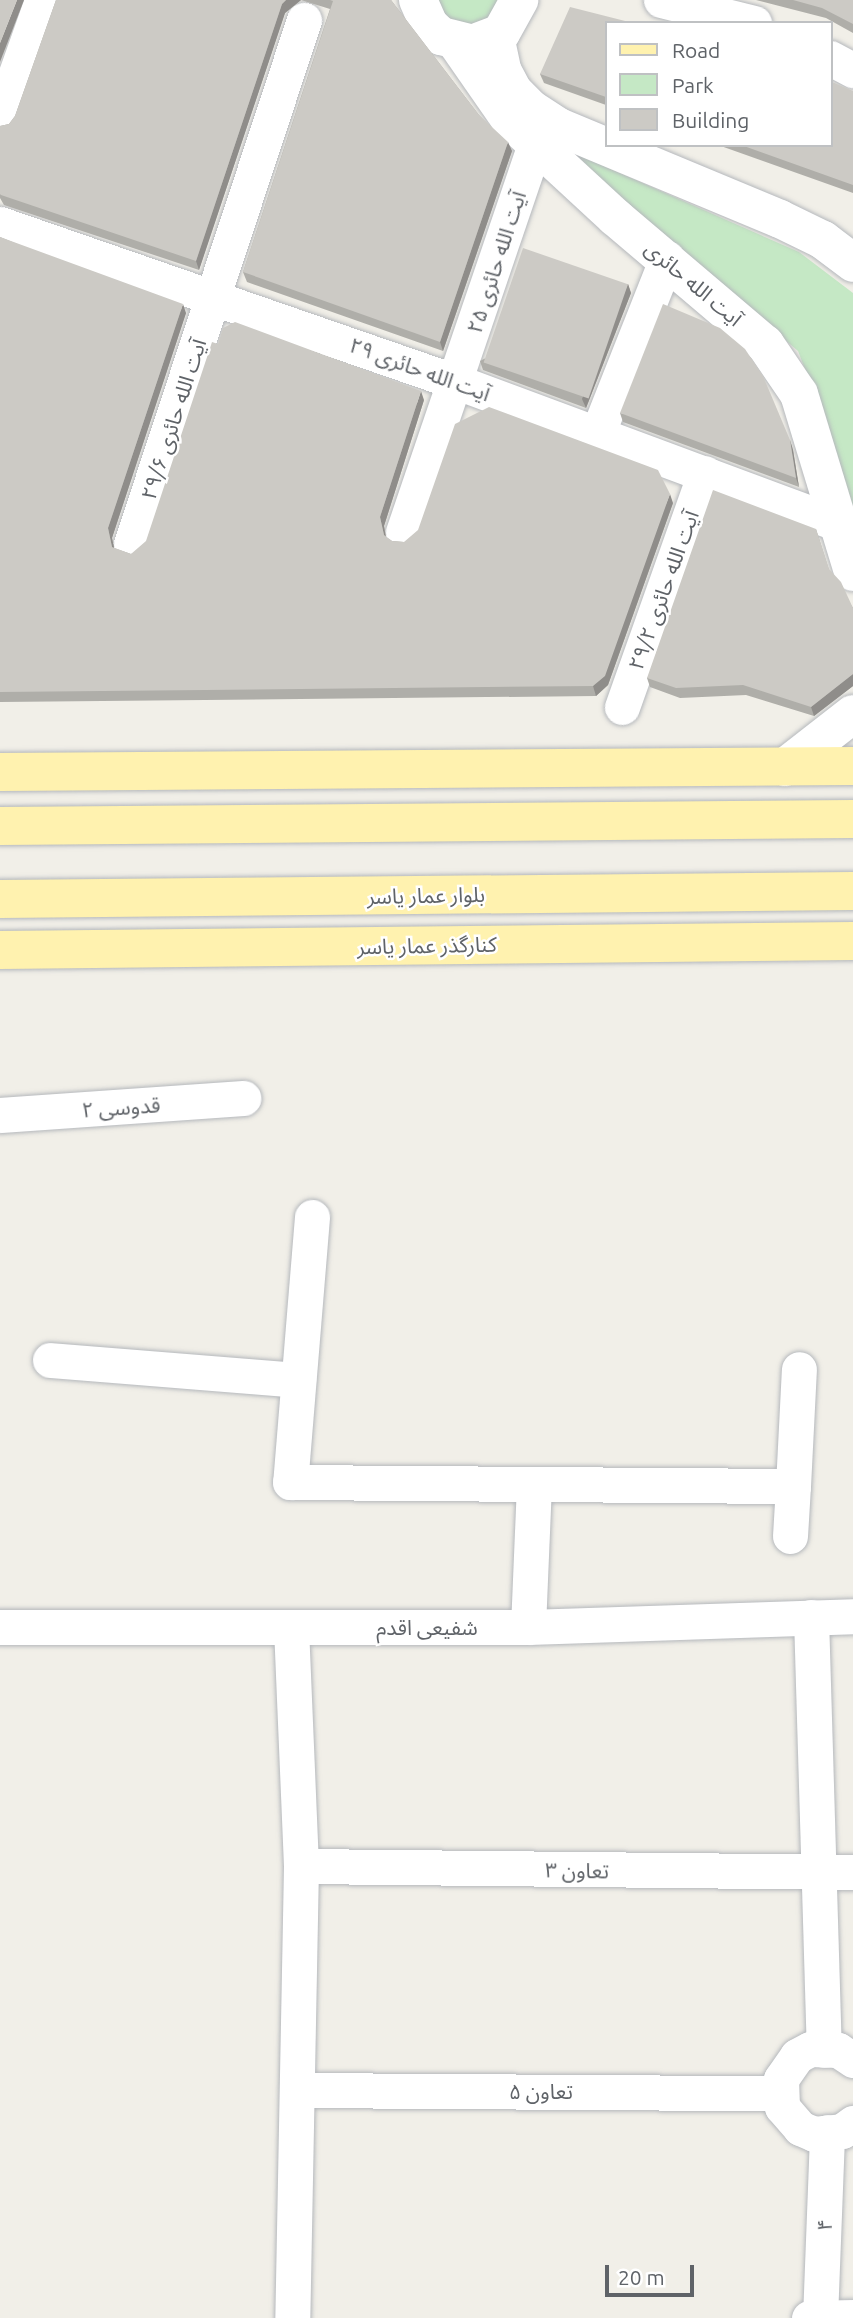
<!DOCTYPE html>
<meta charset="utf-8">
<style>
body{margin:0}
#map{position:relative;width:853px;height:2318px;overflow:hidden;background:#f1efe8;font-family:Ubuntu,"Noto Sans Arabic",sans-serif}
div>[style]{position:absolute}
.green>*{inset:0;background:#c5e8c5}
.roads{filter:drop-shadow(0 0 2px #b5b8bc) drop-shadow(0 0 2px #b5b8bc)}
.minor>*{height:35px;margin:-17.5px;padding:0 17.5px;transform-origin:17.5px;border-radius:17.5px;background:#fff}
.secondary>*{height:38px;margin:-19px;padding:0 19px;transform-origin:19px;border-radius:19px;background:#fff}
.primary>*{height:38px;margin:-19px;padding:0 19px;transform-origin:19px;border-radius:19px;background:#fff2af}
.wall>*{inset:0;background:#afaea9}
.shaded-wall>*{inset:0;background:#8f8d8a}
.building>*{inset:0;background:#cccac5;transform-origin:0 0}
span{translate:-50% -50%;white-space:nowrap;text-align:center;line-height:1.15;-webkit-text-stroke:5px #fff;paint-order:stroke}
.street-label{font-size:21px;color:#5f6368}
.legend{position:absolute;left:605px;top:21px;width:228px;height:126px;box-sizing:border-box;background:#fff;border:2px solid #bfc1c3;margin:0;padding:9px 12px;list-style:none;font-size:21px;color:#5f6368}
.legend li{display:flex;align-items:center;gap:14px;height:35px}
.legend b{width:35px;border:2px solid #bfc1c3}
.scale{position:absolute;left:605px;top:2265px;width:89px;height:32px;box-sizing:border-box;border:4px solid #5f6368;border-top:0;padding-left:9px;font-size:21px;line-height:24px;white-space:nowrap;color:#5f6368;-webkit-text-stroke:5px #fff;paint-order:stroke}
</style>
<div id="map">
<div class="green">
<div style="clip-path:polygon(432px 0,510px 0,505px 14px,456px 30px)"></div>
<div style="clip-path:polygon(563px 148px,799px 252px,853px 293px,853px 521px,826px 423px,798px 351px)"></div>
</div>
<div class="roads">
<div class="minor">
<div style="left:661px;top:0;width:96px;rotate:13.9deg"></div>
<div style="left:830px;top:58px;width:26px;rotate:28deg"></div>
<div style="left:0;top:118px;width:125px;rotate:-70.4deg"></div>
<div style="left:0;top:224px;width:484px;rotate:19.1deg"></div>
<div style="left:457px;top:382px;width:405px;rotate:20.4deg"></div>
<div style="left:598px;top:432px;width:187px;rotate:-68.4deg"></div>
<div style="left:403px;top:532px;width:412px;rotate:-71.2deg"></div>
<div style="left:131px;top:544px;width:552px;rotate:-71.73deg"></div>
<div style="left:622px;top:707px;width:248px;rotate:-70.5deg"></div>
<div style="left:0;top:1115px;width:244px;rotate:-4deg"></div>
<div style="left:312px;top:1217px;width:266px;rotate:94.7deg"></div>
<div style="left:290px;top:1482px;width:503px;rotate:0.46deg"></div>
<div style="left:793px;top:1486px;width:117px;rotate:-87.1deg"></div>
<div style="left:50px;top:1360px;width:249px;rotate:4.6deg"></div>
<div style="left:790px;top:1536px;width:50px;rotate:-86.6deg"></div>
<div style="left:811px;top:1617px;width:433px;rotate:88.3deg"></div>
<div style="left:0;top:1627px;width:528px"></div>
<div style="left:528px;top:1627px;width:325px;rotate:-1.9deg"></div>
<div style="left:291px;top:1627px;width:239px;rotate:87.6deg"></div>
<div style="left:301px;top:1866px;width:452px;rotate:91.1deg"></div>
<div style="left:528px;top:1627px;width:143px;rotate:-87.6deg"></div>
<div style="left:301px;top:1866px;width:552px;rotate:0.62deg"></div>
<div style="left:853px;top:2060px;width:18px;rotate:-146deg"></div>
<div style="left:838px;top:2050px;width:28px;rotate:-178deg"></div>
<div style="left:810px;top:2049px;width:15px;rotate:152deg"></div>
<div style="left:797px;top:2056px;width:28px;rotate:125deg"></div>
<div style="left:781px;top:2079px;width:28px;rotate:88deg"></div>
<div style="left:782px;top:2107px;width:28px;rotate:49deg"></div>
<div style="left:800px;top:2128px;width:15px;rotate:23deg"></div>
<div style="left:814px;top:2134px;width:28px;rotate:-6deg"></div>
<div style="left:842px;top:2131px;width:14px;rotate:-36deg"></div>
<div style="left:300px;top:2090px;width:481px;rotate:0.4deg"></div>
<div style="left:809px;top:2318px;width:44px;rotate:-1.3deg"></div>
<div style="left:820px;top:2318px;width:186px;rotate:-87.8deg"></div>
</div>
<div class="secondary">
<div style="left:418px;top:0;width:27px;rotate:66deg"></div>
<div style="left:429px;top:25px;width:16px;rotate:43deg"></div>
<div style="left:441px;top:36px;width:32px;rotate:14deg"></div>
<div style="left:472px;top:44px;width:31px;rotate:-21deg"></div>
<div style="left:501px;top:33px;width:38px;rotate:-61deg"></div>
<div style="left:495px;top:36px;width:35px;rotate:78deg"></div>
<div style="left:502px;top:70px;width:24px;rotate:62deg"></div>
<div style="left:513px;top:91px;width:25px;rotate:45deg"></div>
<div style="left:531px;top:109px;width:33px;rotate:33deg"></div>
<div style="left:559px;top:127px;width:239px;rotate:22.6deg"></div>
<div style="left:780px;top:219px;width:48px;rotate:26deg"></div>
<div style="left:823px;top:240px;width:38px;rotate:37deg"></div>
<div style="left:456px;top:42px;width:96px;rotate:55.2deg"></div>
<div style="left:511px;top:121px;width:142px;rotate:42.7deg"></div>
<div style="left:615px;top:217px;width:197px;rotate:40.3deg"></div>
<div style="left:765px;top:344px;width:60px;rotate:55.8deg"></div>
<div style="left:799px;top:394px;width:186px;rotate:73.1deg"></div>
<div style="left:785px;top:767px;width:86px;rotate:-37.9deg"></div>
</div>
<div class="primary">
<div style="left:0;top:772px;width:853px;rotate:-0.4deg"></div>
<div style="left:0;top:826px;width:853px;rotate:-0.47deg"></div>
<div style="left:0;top:899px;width:853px;rotate:-0.54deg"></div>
<div style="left:0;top:950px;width:853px;rotate:-0.6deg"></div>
</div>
</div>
<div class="wall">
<div style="clip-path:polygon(56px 0,391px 0,479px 115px,512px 151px,443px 351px,247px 282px,243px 272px,330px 9px,301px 0,285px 13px,199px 270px,4px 205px,0 198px,0 126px,9px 124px,15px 116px)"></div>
<div style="clip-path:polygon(756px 0,853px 0,853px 33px,826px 18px)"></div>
<div style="clip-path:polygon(606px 23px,606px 105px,544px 83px,540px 74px)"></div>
<div style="clip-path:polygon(853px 91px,853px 193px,718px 145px,830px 145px)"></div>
<div style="clip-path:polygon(0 237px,186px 313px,112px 538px,114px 548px,131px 554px,424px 400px,384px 526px,386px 537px,392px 541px,404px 542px,673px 503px,608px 685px,596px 696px,0 702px)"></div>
<div style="clip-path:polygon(628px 284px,631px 293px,586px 408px,483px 370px,480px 361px)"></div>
<div style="clip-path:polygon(620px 413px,790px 440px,793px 450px,799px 487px,623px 422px)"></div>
<div style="clip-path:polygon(816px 529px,829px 570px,853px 608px,853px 686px,814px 716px,746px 695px,680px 698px,650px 687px,647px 678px)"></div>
</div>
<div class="shaded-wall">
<div style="clip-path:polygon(17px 0,24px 0,0 62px,0 43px)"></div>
<div style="clip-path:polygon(286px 0,301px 0,285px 13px,199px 270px,196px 261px,282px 4px)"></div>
<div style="clip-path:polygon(508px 142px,512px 151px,443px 351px,440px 342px)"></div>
<div style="clip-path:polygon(628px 284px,631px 293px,586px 408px,582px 399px)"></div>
<div style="clip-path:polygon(183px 304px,186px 313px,112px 538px,116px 557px,112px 547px,108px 528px)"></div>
<div style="clip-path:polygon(421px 391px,424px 400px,384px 526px,387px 545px,384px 535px,380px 517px)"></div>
<div style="clip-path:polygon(790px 440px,793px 450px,799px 487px,796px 478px)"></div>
<div style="clip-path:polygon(670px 494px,673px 503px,608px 685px,596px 696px,593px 686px)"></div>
<div style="clip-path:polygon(853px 674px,853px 686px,814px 716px,811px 707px)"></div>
</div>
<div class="building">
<div style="clip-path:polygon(0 0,17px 0,0 43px)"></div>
<div style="clip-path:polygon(56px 0,286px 0,282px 4px,196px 261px,1px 195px,0 194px,0 126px,9px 124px,15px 116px)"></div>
<div style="clip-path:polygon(330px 0,391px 0,479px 115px,508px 142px,440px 342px,243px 272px,333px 1px)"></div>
<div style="clip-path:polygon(793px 0,853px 0,853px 24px,822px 8px)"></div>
<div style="clip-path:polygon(570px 7px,633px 23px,606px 23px,606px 97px,540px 74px)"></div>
<div style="clip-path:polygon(830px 81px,853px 91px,853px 185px,741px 145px,830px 145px)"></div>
<div style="clip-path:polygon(0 237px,183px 304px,108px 528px,112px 547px,131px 554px,146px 541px,212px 342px,218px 344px,223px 328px,235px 322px,421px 391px,380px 517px,384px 535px,392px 541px,404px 542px,418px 530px,455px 424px,489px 407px,658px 470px,670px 494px,605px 676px,593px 686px,0 692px)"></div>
<div style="left:523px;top:248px;width:111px;height:121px;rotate:19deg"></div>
<div style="clip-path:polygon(663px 304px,720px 328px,745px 349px,763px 376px,790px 440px,796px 478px,620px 413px)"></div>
<div style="clip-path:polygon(713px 490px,816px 529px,829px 569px,841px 582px,853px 608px,853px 674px,811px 707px,743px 685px,676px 688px,647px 678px)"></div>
</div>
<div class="street-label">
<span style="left:496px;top:262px;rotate:-72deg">آیت الله حائری ۲۵</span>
<span style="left:694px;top:283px;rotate:40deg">آیت الله حائری</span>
<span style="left:420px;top:369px;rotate:20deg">آیت الله حائری ۲۹</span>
<span style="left:173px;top:419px;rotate:-72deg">آیت الله حائری ۲۹/۶</span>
<span style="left:663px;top:590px;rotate:-70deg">آیت الله حائری ۲۹/۲</span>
<span style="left:426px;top:895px;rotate:-1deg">بلوار عمار یاسر</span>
<span style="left:427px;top:945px;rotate:-1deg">کنارگذر عمار یاسر</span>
<span style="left:121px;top:1107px;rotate:-4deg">قدوسی ۲</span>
<span style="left:427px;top:1627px">شفیعی اقدم</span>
<span style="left:577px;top:1870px;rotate:1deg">تعاون ۳</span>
<span style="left:541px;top:2091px">تعاون ۵</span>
<span style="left:824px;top:2225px;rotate:-88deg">۴</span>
</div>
<ul class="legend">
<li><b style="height:9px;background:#fff2af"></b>Road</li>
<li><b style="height:19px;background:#c5e8c5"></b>Park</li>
<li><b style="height:19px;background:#cccac5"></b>Building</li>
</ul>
<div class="scale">20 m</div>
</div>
